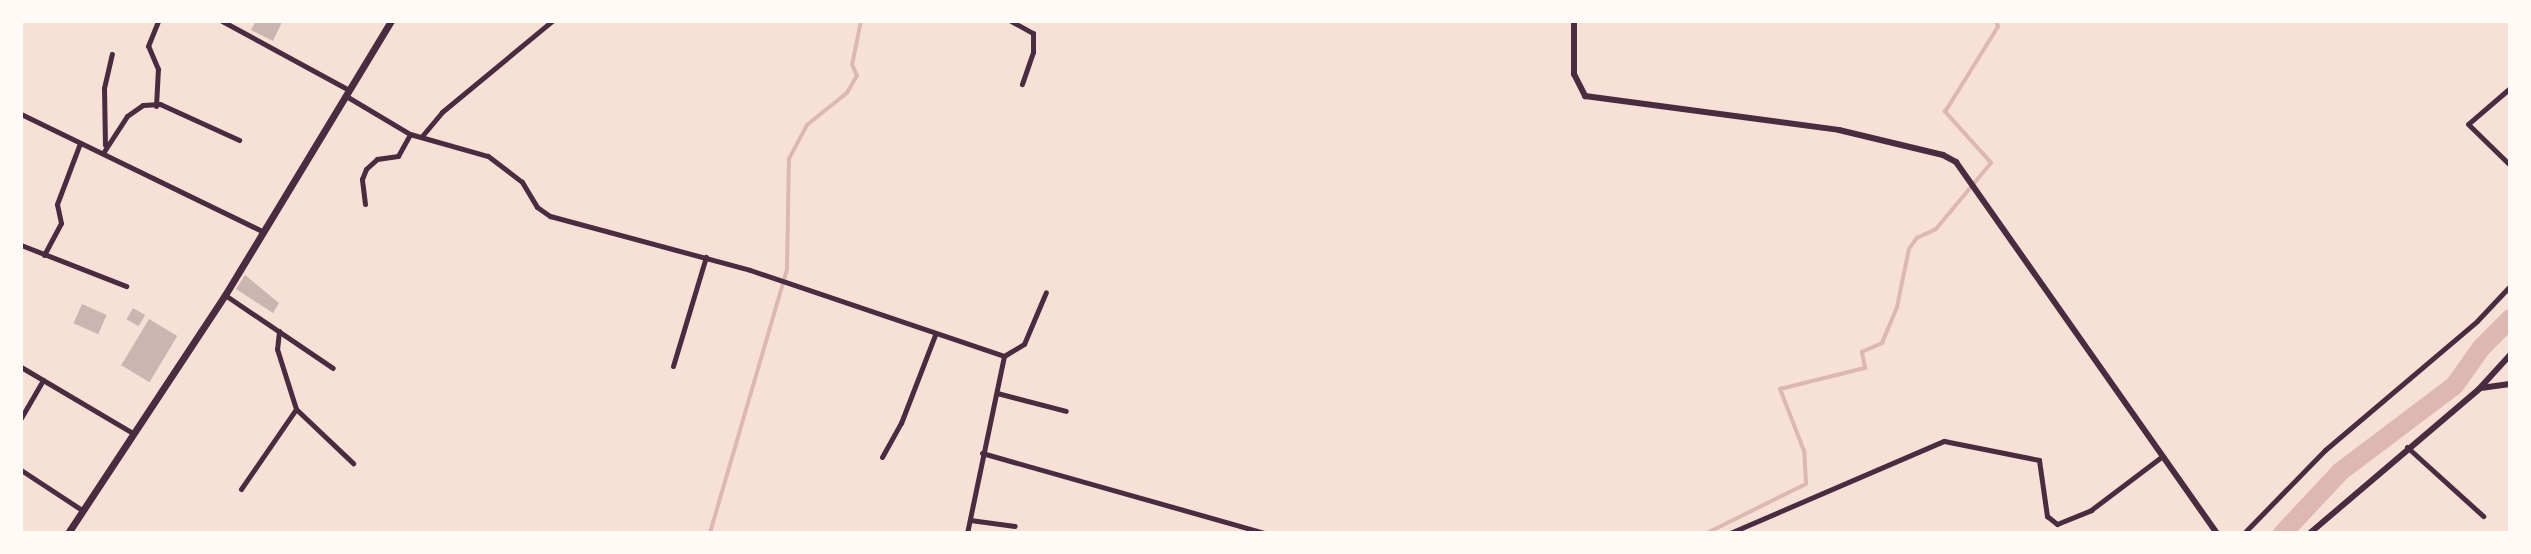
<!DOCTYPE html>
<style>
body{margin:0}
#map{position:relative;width:2531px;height:554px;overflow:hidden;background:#f7e1d7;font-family:"Roboto Condensed",sans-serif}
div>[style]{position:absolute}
.stream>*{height:3.5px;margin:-1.75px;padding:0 1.75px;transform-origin:1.75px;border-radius:1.75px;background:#dcb8b0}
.river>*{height:19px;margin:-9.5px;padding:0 9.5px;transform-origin:9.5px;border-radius:9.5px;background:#dcb8b0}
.building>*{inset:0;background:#ccb4b1;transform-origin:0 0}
.minor>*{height:5px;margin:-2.5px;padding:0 2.5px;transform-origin:2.5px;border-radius:2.5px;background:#4a2c40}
.tertiary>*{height:6px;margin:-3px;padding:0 3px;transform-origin:3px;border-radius:3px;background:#4a2c40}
.secondary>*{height:7px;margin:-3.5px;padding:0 3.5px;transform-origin:3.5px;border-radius:3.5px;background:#4a2c40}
span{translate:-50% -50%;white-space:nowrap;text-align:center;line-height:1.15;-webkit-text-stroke:5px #fffaf5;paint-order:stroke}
.frame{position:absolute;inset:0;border:23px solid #fffaf5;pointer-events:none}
</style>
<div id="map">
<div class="stream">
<div style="left:710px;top:533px;width:275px;rotate:-73.7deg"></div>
<div style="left:787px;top:269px;width:110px;rotate:-89deg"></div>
<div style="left:789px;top:159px;width:38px;rotate:-62deg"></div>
<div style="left:807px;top:125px;width:51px;rotate:-38.7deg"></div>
<div style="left:847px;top:93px;width:20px;rotate:-60deg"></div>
<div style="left:857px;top:76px;width:12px;rotate:-114deg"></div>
<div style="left:852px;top:65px;width:45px;rotate:-78.4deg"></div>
<div style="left:1707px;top:533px;width:110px;rotate:-26.3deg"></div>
<div style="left:1806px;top:484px;width:33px;rotate:-93deg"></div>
<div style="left:1804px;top:451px;width:66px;rotate:-111.2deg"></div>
<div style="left:1780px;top:389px;width:88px;rotate:-13.9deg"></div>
<div style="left:1865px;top:368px;width:16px;rotate:-101deg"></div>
<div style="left:1862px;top:352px;width:22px;rotate:-24deg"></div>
<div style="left:1882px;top:343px;width:39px;rotate:-67deg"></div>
<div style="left:1897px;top:307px;width:59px;rotate:-78.3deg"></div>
<div style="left:1909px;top:249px;width:14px;rotate:-54deg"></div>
<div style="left:1917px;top:238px;width:21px;rotate:-25deg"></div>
<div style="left:1936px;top:229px;width:86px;rotate:-50.2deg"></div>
<div style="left:1991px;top:163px;width:69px;rotate:-132deg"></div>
<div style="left:1945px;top:112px;width:100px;rotate:-58.1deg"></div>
<div style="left:1998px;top:27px;width:6px;rotate:-108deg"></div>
</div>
<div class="river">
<div style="left:2282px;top:533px;width:85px;rotate:-46.9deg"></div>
<div style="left:2340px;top:471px;width:143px;rotate:-37deg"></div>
<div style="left:2454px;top:385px;width:47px;rotate:-54.6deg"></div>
<div style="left:2481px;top:347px;width:41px;rotate:-45deg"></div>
</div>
<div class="building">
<div style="clip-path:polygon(256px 21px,280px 21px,282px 22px,273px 41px,251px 30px)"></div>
<div style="clip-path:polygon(245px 275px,279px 303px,273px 313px,236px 289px)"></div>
<div style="left:82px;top:304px;width:27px;height:21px;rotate:24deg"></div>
<div style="left:133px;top:308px;width:14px;height:13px;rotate:30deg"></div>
<div style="left:149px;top:319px;width:33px;height:54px;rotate:31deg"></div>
</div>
<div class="minor">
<div style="left:222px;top:21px;width:145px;rotate:28.5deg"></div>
<div style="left:1011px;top:21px;width:25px;rotate:29deg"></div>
<div style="left:1033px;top:33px;width:19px;rotate:90deg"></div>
<div style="left:1033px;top:52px;width:34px;rotate:109deg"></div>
<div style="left:2510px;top:88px;width:55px;rotate:139.4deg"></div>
<div style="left:2468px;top:124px;width:59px;rotate:44.3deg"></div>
<div style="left:346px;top:96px;width:74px;rotate:30.7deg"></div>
<div style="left:410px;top:134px;width:81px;rotate:15.8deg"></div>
<div style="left:488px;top:156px;width:43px;rotate:37.4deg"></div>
<div style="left:522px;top:182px;width:29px;rotate:59deg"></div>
<div style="left:537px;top:207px;width:16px;rotate:35deg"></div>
<div style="left:550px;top:216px;width:207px;rotate:15.1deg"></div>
<div style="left:750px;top:270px;width:268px;rotate:18.7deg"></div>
<div style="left:1004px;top:356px;width:181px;rotate:101.8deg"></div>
<div style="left:156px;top:106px;width:37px;rotate:-87deg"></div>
<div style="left:158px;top:69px;width:25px;rotate:-113deg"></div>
<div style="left:148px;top:46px;width:27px;rotate:-68deg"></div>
<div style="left:21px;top:114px;width:270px;rotate:25.9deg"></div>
<div style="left:422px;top:136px;width:31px;rotate:-50deg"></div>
<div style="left:442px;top:112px;width:143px;rotate:-39.6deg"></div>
<div style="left:105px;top:145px;width:57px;rotate:-91deg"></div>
<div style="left:104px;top:88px;width:35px;rotate:-77deg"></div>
<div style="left:103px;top:153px;width:44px;rotate:-57deg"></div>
<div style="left:127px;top:116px;width:19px;rotate:-35deg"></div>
<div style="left:143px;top:105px;width:17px;rotate:-3deg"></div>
<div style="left:160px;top:104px;width:87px;rotate:24.5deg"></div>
<div style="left:365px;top:204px;width:25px;rotate:-97deg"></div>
<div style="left:362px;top:179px;width:11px;rotate:-68deg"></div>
<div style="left:366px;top:169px;width:15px;rotate:-42deg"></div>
<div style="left:377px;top:159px;width:21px;rotate:-8deg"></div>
<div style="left:398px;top:156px;width:25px;rotate:-61deg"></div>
<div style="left:21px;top:245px;width:113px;rotate:21.3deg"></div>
<div style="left:44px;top:255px;width:36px;rotate:-62deg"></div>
<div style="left:61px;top:223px;width:19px;rotate:-102deg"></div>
<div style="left:57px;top:204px;width:65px;rotate:-69.3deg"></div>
<div style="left:225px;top:295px;width:130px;rotate:34.1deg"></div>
<div style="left:279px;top:331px;width:18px;rotate:96deg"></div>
<div style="left:277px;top:349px;width:63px;rotate:72.4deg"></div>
<div style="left:296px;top:409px;width:79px;rotate:43.5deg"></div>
<div style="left:1004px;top:356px;width:23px;rotate:-31deg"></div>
<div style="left:1024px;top:344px;width:56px;rotate:-67.1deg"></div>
<div style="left:673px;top:366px;width:114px;rotate:-73.2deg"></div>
<div style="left:21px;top:367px;width:128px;rotate:30.6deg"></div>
<div style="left:997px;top:393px;width:71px;rotate:14.6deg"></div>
<div style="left:21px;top:418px;width:44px;rotate:-59.9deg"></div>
<div style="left:2407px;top:447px;width:103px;rotate:42.2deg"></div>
<div style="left:982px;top:453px;width:294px;rotate:15.8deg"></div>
<div style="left:882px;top:457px;width:39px;rotate:-61deg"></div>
<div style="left:901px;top:423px;width:94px;rotate:-68.9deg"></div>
<div style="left:21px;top:470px;width:73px;rotate:33.3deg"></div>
<div style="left:241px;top:489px;width:97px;rotate:-55.5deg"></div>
<div style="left:970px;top:520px;width:45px;rotate:7.6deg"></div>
<div style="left:1730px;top:533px;width:233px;rotate:-23.3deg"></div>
<div style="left:1944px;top:441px;width:97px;rotate:11.3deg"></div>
<div style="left:2039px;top:460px;width:57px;rotate:81.9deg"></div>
<div style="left:2047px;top:516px;width:13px;rotate:39deg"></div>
<div style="left:2057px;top:524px;width:37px;rotate:-22deg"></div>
<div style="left:2091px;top:510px;width:88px;rotate:-37.1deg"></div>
<div style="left:2244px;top:533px;width:116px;rotate:-45.7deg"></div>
<div style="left:2325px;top:450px;width:199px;rotate:-40.3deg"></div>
<div style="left:2477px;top:321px;width:48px;rotate:-46.7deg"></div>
</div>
<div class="tertiary">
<div style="left:1574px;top:21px;width:53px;rotate:90deg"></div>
<div style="left:1574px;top:74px;width:25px;rotate:63deg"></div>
<div style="left:1585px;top:96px;width:256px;rotate:7.6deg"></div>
<div style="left:1839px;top:130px;width:107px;rotate:13.5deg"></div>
<div style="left:1943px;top:155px;width:15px;rotate:28deg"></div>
<div style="left:1956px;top:162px;width:454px;rotate:54.9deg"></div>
<div style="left:2481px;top:388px;width:29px;rotate:-8deg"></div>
<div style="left:2310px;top:533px;width:222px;rotate:-40.4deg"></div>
<div style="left:2479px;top:389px;width:46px;rotate:-47.6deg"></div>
</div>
<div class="secondary">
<div style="left:68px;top:533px;width:285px;rotate:-56.6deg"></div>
<div style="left:225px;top:295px;width:320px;rotate:-58.8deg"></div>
</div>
<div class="frame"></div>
</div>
